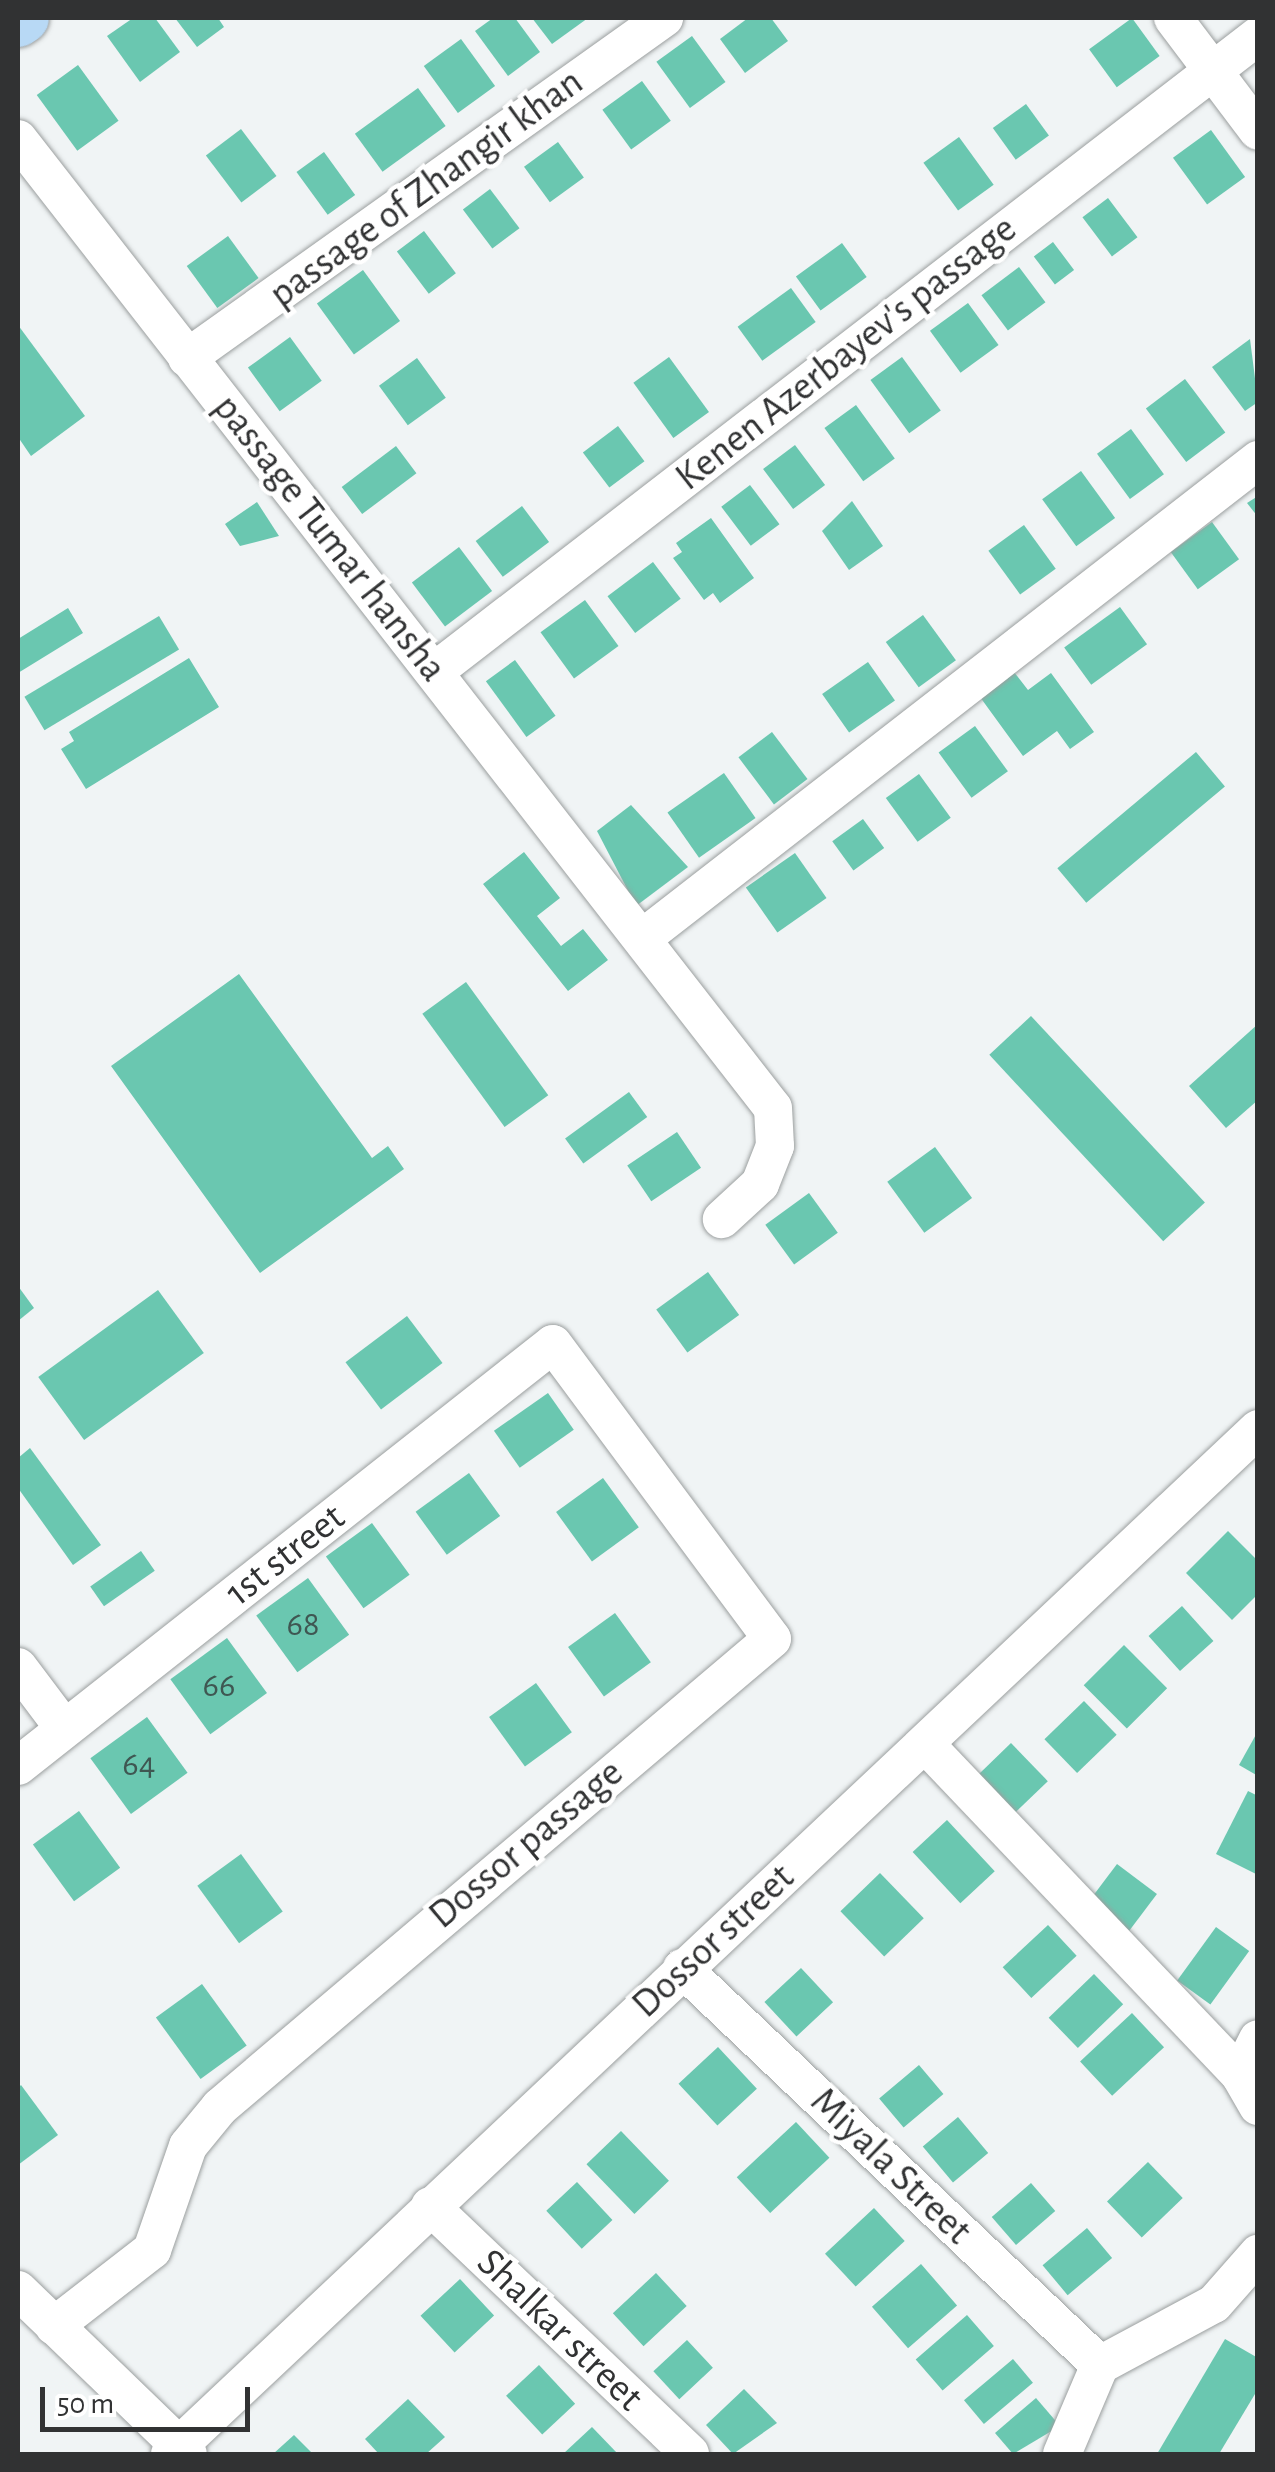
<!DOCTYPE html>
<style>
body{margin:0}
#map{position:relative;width:1275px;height:2472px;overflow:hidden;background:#f0f4f5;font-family:"Alegreya Sans",sans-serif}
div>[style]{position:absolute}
.building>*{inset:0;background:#6ac7b0;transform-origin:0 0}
.roads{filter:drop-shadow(0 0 2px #9b9f9f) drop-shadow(0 0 2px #9b9f9f)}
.minor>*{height:38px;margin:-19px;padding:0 19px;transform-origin:19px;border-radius:19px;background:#fff}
.major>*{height:50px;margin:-25px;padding:0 25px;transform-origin:25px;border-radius:25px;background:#b8d9f5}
span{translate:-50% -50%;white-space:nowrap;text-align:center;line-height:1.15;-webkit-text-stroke:9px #fff;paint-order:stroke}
.number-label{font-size:35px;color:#3f5752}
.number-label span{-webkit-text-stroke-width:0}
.street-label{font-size:40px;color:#313233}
.frame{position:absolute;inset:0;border:20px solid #313233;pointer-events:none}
.scale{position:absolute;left:40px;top:2387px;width:210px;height:45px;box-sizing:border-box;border:5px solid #313233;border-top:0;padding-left:12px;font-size:30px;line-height:35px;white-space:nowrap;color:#313233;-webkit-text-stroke:8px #fff;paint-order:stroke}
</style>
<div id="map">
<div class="building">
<div style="clip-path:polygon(133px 18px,155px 18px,180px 52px,140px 82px,107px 36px)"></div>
<div style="clip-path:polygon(175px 18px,218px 18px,224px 27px,197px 47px)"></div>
<div style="clip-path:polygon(493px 18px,515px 18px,540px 52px,508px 76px,475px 31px)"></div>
<div style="clip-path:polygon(532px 18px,588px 18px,552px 44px)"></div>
<div style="clip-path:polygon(748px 18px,771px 18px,788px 41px,745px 73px,720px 39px)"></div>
<div style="left:1132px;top:18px;width:47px;height:53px;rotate:54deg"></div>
<div style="left:692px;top:36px;width:57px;height:44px;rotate:54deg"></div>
<div style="left:461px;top:39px;width:58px;height:46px;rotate:54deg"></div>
<div style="left:78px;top:65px;width:69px;height:51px;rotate:54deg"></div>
<div style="left:642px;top:81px;width:49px;height:49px;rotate:54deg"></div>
<div style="left:418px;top:88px;width:47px;height:78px;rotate:54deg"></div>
<div style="left:1026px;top:104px;width:39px;height:41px;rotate:54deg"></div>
<div style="left:241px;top:129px;width:59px;height:44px;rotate:53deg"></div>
<div style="left:1211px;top:130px;width:58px;height:47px;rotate:54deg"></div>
<div style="left:959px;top:137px;width:59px;height:44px;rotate:54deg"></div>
<div style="left:558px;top:142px;width:44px;height:42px;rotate:54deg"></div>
<div style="left:324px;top:152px;width:53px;height:34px;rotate:54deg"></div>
<div style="left:490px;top:189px;width:49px;height:34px;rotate:53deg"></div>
<div style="left:1108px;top:198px;width:49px;height:32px;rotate:53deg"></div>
<div style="left:424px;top:231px;width:53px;height:34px;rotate:53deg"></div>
<div style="left:228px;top:236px;width:52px;height:51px;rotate:54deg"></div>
<div style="left:1053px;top:242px;width:35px;height:24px;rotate:53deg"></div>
<div style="left:842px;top:243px;width:42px;height:57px;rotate:54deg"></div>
<div style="left:1019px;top:267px;width:44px;height:47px;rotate:53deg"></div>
<div style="left:363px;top:270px;width:63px;height:57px;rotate:54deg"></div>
<div style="left:791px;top:288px;width:42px;height:66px;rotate:54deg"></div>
<div style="left:968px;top:303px;width:52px;height:47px;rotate:54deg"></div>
<div style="clip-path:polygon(18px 325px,85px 416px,31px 456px,18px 437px)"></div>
<div style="left:290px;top:337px;width:54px;height:52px;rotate:54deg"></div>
<div style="clip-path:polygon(1250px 339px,1258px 402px,1245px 411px,1212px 367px)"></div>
<div style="left:669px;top:357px;width:68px;height:44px;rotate:54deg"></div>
<div style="left:902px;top:357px;width:66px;height:39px;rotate:54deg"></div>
<div style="left:417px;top:358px;width:49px;height:47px;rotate:54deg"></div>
<div style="left:1185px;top:379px;width:67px;height:49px;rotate:53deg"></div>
<div style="left:856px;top:405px;width:66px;height:39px;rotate:54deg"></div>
<div style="left:618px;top:426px;width:44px;height:44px;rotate:53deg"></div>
<div style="left:1131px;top:429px;width:56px;height:42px;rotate:54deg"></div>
<div style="left:795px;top:445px;width:50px;height:40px;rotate:53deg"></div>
<div style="left:396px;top:446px;width:34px;height:68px;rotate:53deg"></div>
<div style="left:1081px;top:471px;width:58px;height:48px;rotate:54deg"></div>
<div style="left:750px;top:485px;width:49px;height:36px;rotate:53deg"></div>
<div style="clip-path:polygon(1258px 496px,1258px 517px,1247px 503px)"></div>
<div style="clip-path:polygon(852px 501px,883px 546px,849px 570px,822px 531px)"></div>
<div style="clip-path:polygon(257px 502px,279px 536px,240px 546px,225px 524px)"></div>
<div style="left:522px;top:506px;width:45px;height:58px;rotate:53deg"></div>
<div style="clip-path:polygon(711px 518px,754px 578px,720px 603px,713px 593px,704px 600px,673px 558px,682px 552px,676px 543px)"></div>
<div style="left:1212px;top:522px;width:46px;height:51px;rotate:54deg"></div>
<div style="left:1024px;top:525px;width:54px;height:44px;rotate:54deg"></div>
<div style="left:459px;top:547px;width:55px;height:59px;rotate:53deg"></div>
<div style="left:653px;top:562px;width:46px;height:57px;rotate:53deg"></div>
<div style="left:585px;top:600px;width:57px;height:55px;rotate:54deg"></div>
<div style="left:1120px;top:607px;width:46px;height:69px;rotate:54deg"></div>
<div style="clip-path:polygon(68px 608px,83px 633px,18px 673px,18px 639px)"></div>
<div style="left:923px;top:615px;width:56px;height:46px;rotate:54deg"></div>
<div style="left:159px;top:616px;width:39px;height:157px;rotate:59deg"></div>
<div style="clip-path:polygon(189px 658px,219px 707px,86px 789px,61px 749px,74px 741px,69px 732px)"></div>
<div style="left:515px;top:660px;width:69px;height:36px;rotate:54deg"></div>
<div style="left:868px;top:662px;width:47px;height:56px;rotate:55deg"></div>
<div style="clip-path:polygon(1014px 672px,1028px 690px,1051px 673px,1094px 732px,1070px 749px,1057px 731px,1023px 756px,980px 697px)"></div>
<div style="left:975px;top:726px;width:56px;height:45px;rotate:54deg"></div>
<div style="left:772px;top:732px;width:59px;height:42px;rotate:53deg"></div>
<div style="left:1196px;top:752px;width:45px;height:181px;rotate:50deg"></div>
<div style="left:724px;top:773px;width:55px;height:69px;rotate:55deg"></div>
<div style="left:919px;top:774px;width:54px;height:41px;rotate:54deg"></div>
<div style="clip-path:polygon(631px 805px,688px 867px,636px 906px,597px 831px)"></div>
<div style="left:863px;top:819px;width:36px;height:38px;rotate:54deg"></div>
<div style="clip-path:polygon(524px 852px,560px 898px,537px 916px,561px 946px,583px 929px,608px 960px,568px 991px,483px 884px)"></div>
<div style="left:795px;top:853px;width:55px;height:60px;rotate:55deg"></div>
<div style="clip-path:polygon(239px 974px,372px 1158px,388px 1146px,404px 1169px,260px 1273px,111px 1066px)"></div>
<div style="left:466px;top:982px;width:140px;height:54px;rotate:54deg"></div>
<div style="left:1031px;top:1016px;width:255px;height:57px;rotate:47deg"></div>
<div style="clip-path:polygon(1258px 1024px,1258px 1100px,1226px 1128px,1189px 1086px)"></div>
<div style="left:629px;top:1092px;width:31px;height:79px;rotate:54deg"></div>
<div style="left:677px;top:1132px;width:43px;height:60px;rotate:56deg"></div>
<div style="left:935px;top:1147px;width:63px;height:59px;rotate:54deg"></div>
<div style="left:809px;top:1193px;width:49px;height:54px;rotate:54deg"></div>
<div style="left:708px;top:1272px;width:53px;height:64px;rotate:54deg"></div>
<div style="clip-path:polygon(18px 1286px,34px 1308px,18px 1321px)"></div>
<div style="left:158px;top:1290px;width:78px;height:148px;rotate:54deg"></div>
<div style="left:407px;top:1316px;width:59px;height:77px;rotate:53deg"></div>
<div style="left:548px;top:1393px;width:45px;height:66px;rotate:55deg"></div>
<div style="clip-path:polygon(30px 1448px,101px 1545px,73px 1565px,18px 1488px,18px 1458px)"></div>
<div style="left:469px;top:1473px;width:53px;height:66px;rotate:54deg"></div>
<div style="left:603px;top:1478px;width:61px;height:58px;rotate:54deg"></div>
<div style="left:372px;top:1523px;width:64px;height:57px;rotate:54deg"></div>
<div style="clip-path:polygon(1228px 1531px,1258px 1561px,1258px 1594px,1232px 1620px,1186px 1573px)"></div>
<div style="left:141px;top:1551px;width:24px;height:62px;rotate:55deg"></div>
<div style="left:308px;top:1578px;width:70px;height:64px;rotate:54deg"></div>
<div style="left:1182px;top:1606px;width:47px;height:45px;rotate:48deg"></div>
<div style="left:615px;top:1613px;width:61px;height:58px;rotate:54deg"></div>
<div style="left:227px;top:1638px;width:68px;height:70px;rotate:54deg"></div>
<div style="left:1124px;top:1645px;width:61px;height:57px;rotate:45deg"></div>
<div style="left:536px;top:1683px;width:61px;height:58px;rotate:54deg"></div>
<div style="left:1084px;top:1701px;width:47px;height:55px;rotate:46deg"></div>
<div style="left:147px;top:1717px;width:69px;height:70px;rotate:54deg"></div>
<div style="clip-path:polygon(1258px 1731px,1258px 1776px,1239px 1765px)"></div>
<div style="left:1011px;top:1743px;width:53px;height:47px;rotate:46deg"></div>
<div style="clip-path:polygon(1248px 1791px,1258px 1796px,1258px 1875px,1216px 1854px)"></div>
<div style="left:79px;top:1811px;width:70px;height:57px;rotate:54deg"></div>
<div style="left:947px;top:1820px;width:70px;height:47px;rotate:47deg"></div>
<div style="left:241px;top:1854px;width:71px;height:54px;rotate:54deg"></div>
<div style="left:1117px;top:1864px;width:50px;height:46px;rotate:37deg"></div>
<div style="left:880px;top:1873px;width:63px;height:55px;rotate:46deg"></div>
<div style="left:1048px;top:1925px;width:42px;height:62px;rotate:47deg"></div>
<div style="left:1216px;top:1927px;width:41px;height:66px;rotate:36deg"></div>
<div style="left:801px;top:1968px;width:47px;height:50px;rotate:47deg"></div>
<div style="left:1094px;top:1974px;width:42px;height:63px;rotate:46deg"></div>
<div style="left:202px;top:1984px;width:76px;height:57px;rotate:54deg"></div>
<div style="left:1132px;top:2013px;width:47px;height:71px;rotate:47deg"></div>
<div style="left:718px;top:2047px;width:57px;height:54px;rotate:47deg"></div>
<div style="left:919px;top:2065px;width:38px;height:52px;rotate:50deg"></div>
<div style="clip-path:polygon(21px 2085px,58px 2135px,18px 2165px,18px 2088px)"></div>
<div style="left:958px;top:2117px;width:47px;height:46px;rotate:50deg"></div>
<div style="left:796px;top:2122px;width:49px;height:81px;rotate:47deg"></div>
<div style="left:621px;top:2131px;width:69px;height:48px;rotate:46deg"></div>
<div style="left:1148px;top:2162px;width:50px;height:57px;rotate:46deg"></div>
<div style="left:577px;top:2182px;width:52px;height:42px;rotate:47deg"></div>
<div style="left:1031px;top:2183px;width:37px;height:52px;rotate:49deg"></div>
<div style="left:874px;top:2208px;width:45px;height:67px;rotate:47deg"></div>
<div style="left:1087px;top:2228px;width:39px;height:58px;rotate:50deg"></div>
<div style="left:921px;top:2264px;width:55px;height:65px;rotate:49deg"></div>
<div style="left:656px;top:2273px;width:45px;height:59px;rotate:47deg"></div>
<div style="left:460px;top:2279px;width:50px;height:54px;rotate:47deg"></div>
<div style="left:967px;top:2315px;width:41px;height:68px;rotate:49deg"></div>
<div style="clip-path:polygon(1225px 2339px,1258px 2358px,1258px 2389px,1219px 2454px,1157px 2454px)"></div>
<div style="left:687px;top:2340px;width:38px;height:46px;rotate:47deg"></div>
<div style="left:1013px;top:2359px;width:31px;height:64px;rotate:50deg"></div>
<div style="left:539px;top:2365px;width:53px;height:45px;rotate:47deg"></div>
<div style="clip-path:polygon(744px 2389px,777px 2423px,733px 2454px,706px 2425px)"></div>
<div style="clip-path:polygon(1036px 2398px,1060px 2426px,1013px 2454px,995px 2433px)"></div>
<div style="clip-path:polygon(408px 2399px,445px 2437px,426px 2454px,379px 2454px,365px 2439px)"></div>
<div style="clip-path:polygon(592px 2427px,618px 2454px,563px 2454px)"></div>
<div style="clip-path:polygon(294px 2435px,313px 2454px,273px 2454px)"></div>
</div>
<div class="roads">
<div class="minor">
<div style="left:1173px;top:18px;width:141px;rotate:53deg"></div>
<div style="left:18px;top:139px;width:1228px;rotate:52.08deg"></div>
<div style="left:773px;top:1108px;width:38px;rotate:87deg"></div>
<div style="left:775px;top:1146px;width:41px;rotate:111.5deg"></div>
<div style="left:760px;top:1184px;width:52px;rotate:137.4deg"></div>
<div style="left:187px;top:358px;width:586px;rotate:-35.48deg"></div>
<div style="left:435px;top:671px;width:1039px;rotate:-37.65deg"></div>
<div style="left:644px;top:937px;width:778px;rotate:-37.84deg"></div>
<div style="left:18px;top:1667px;width:76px;rotate:53deg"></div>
<div style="left:927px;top:1746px;width:454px;rotate:46.4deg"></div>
<div style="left:1240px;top:2075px;width:36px;rotate:60deg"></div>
<div style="left:18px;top:1766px;width:681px;rotate:-38.27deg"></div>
<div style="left:553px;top:1344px;width:367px;rotate:53.4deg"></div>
<div style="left:772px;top:1639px;width:724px;rotate:139.71deg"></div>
<div style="left:220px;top:2107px;width:50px;rotate:129.4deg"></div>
<div style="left:188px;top:2146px;width:110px;rotate:109.1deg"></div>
<div style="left:152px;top:2250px;width:124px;rotate:142.2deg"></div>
<div style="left:682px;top:1968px;width:576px;rotate:43.52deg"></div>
<div style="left:1240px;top:2075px;width:40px;rotate:-63.4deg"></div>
<div style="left:430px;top:2206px;width:359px;rotate:43.6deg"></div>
<div style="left:18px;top:2290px;width:236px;rotate:44deg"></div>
<div style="left:170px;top:2454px;width:1495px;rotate:-43.29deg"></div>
<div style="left:1062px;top:2454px;width:97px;rotate:-66.9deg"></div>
<div style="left:1100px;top:2365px;width:129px;rotate:-28.2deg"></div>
<div style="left:1214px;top:2304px;width:67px;rotate:-48.7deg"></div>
</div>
<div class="major">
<div style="left:18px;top:22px;width:7px;rotate:-34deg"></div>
</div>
</div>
<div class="number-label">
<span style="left:303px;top:1625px">68</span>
<span style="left:219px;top:1686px">66</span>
<span style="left:139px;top:1765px">64</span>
</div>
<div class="street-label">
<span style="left:426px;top:188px;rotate:-36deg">passage of Zhangir khan</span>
<span style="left:846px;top:353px;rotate:-38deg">Kenen Azerbayev's passage</span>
<span style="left:330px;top:538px;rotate:52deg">passage Tumar hansha</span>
<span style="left:285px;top:1555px;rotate:-38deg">1st street</span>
<span style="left:526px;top:1844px;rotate:-40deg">Dossor passage</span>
<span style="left:713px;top:1941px;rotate:-43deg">Dossor street</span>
<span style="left:891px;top:2166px;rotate:44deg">Miyala Street</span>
<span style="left:560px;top:2330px;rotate:44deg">Shalkar street</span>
</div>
<div class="frame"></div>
<div class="scale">50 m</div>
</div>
